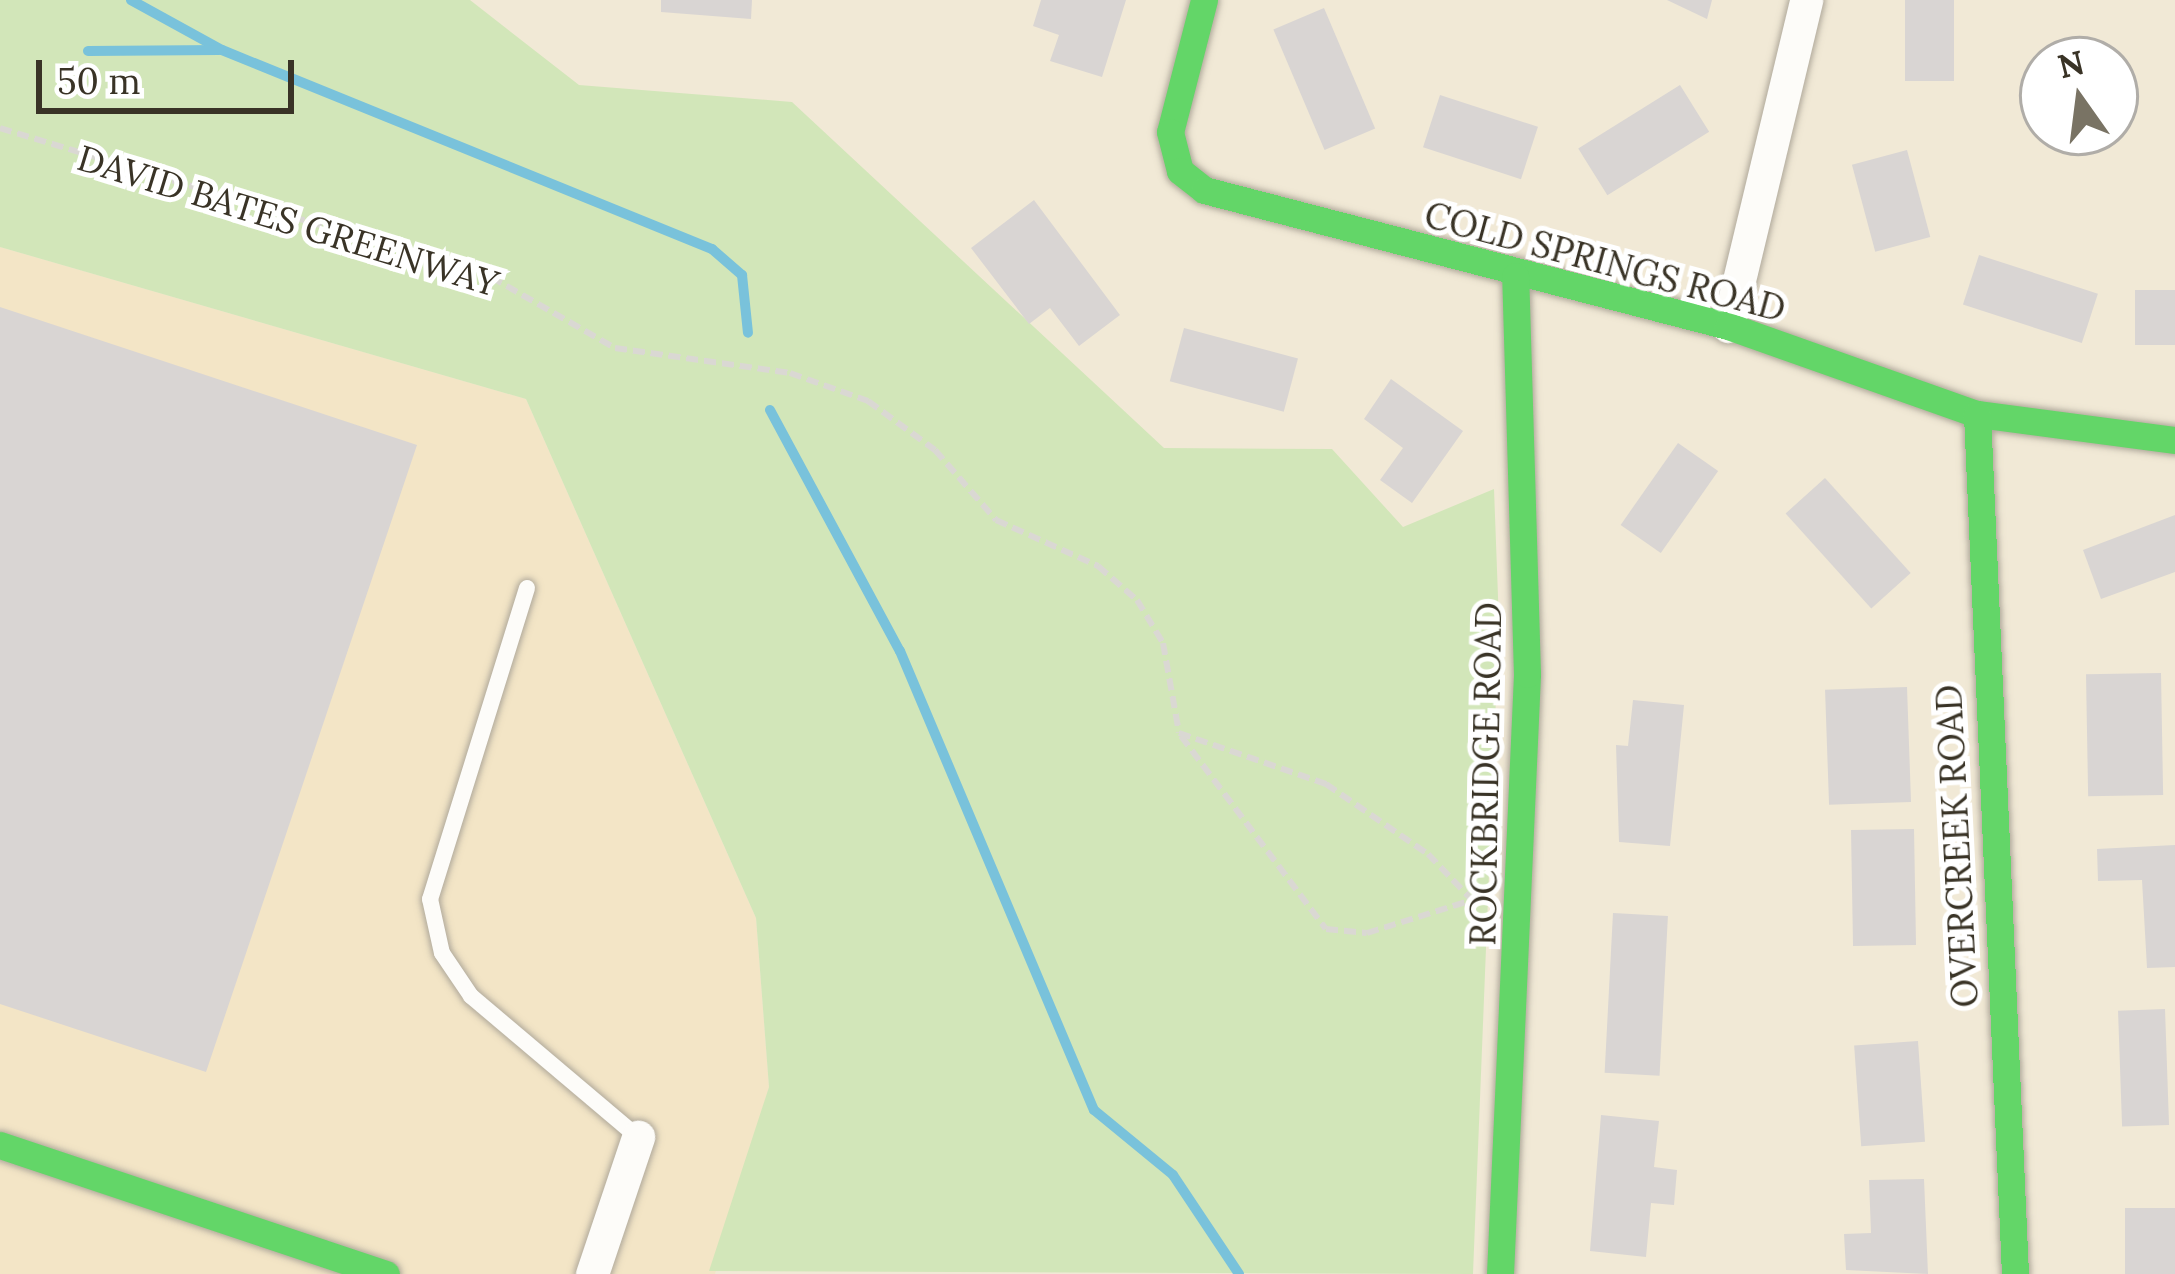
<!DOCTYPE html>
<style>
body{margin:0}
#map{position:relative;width:2175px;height:1274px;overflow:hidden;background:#f1e9d6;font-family:Lora,serif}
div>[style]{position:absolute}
.built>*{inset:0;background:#f3e5c6}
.green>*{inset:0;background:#d2e6b9}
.stream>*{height:10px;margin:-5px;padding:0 5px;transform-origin:5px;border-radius:5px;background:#79c2db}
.building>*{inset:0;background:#d9d5d3;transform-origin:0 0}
.path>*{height:6px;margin-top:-3px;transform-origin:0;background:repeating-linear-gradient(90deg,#dad8d3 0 12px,transparent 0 18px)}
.roads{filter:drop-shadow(0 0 3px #b0a99b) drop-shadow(0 0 3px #b0a99b)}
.lane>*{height:16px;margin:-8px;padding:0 8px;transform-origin:8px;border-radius:8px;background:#fdfcf9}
.street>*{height:33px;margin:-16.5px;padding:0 16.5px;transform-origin:16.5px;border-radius:16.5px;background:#fdfcf9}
.fast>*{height:27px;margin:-13.5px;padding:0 13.5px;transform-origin:13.5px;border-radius:13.5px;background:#63d668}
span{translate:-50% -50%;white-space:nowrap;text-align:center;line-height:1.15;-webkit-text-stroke:10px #fff;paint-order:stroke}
.street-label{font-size:36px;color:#393326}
.north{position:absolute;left:2019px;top:36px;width:120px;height:120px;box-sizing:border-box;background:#fff;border:3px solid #b0ada8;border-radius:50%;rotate:346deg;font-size:33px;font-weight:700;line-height:48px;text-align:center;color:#393326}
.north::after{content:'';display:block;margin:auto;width:42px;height:54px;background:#797364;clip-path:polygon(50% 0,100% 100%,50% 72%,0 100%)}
.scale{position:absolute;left:36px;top:60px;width:258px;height:54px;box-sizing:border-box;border:6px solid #393326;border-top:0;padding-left:15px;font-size:36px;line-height:42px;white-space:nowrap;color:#393326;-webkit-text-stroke:9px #fff;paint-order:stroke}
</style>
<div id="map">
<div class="built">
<div style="clip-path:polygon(0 247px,526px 399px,756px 918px,769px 1087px,715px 1274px,0 1274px)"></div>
</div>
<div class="green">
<div style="clip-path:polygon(0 0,470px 0,579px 85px,792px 102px,1164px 448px,1332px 449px,1403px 527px,1494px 489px,1499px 623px,1473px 1274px,709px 1271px,769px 1087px,756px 918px,526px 399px,0 247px)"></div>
</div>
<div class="stream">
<div style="left:131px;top:0;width:104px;rotate:28.8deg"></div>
<div style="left:222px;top:50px;width:529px;rotate:22.1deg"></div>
<div style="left:712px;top:249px;width:40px;rotate:41deg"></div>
<div style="left:742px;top:275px;width:58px;rotate:84.1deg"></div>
<div style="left:88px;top:51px;width:131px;rotate:-0.4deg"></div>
<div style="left:770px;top:410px;width:274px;rotate:61.7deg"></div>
<div style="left:900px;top:651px;width:498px;rotate:67.1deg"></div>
<div style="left:1094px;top:1110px;width:102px;rotate:39.4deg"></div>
<div style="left:1173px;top:1175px;width:119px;rotate:56.3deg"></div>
</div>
<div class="building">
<div style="clip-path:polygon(661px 0,752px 0,751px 19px,661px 12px)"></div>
<div style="clip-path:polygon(1041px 0,1126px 0,1102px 77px,1050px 61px,1059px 35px,1033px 26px)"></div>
<div style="clip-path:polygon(1667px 0,1712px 0,1707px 19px)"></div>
<div style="left:1905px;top:0;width:49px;height:81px"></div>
<div style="left:1324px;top:8px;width:131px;height:55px;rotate:67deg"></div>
<div style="left:1680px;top:85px;width:55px;height:120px;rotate:58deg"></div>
<div style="left:1440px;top:95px;width:103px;height:55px;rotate:18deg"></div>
<div style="left:1907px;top:150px;width:90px;height:57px;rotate:75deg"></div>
<div style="clip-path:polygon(1034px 200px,1120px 315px,1079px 346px,1050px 308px,1029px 324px,971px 248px)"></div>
<div style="left:1979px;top:255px;width:125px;height:52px;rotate:18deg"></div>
<div style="left:2135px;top:290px;width:40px;height:55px"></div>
<div style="clip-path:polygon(0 307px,417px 445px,206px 1072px,0 1004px)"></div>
<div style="left:1184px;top:328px;width:118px;height:55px;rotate:15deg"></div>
<div style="clip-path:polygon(1391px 379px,1463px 431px,1412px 503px,1380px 480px,1403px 448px,1364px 419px)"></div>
<div style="left:1678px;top:443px;width:49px;height:100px;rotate:35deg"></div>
<div style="left:1825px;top:478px;width:128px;height:53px;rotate:48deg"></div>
<div style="clip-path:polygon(2175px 515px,2175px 572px,2101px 599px,2083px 550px)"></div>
<div style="left:2161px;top:673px;width:122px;height:75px;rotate:89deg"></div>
<div style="left:1907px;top:687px;width:115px;height:82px;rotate:88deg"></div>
<div style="clip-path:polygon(1633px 700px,1684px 705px,1670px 846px,1619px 842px,1616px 745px,1628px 746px)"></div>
<div style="left:1914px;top:829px;width:116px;height:63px;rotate:89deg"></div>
<div style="clip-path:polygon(2175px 845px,2175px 967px,2147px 968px,2142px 880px,2098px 881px,2097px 849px)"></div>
<div style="left:1613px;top:913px;width:55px;height:160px;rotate:3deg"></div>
<div style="left:2165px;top:1009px;width:116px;height:47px;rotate:88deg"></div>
<div style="left:1918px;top:1041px;width:101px;height:64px;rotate:86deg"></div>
<div style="clip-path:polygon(1601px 1115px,1659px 1121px,1654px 1167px,1677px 1170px,1674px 1205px,1651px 1203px,1646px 1257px,1590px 1251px)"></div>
<div style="clip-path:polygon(1924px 1179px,1928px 1274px,1846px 1270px,1844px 1234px,1871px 1233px,1869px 1180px)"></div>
<div style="left:2175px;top:1208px;width:66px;height:50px;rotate:90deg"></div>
</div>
<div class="path">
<div style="left:0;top:128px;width:513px;rotate:16.88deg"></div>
<div style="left:491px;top:277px;width:143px;rotate:29.8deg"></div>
<div style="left:615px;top:348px;width:177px;rotate:8.1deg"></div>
<div style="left:790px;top:373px;width:83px;rotate:19.7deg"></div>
<div style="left:868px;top:401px;width:83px;rotate:36.2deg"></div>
<div style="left:935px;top:450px;width:93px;rotate:48.9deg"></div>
<div style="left:996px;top:520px;width:112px;rotate:24.3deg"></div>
<div style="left:1098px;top:566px;width:52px;rotate:41.1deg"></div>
<div style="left:1137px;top:600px;width:50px;rotate:58.8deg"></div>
<div style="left:1163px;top:643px;width:91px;rotate:79.9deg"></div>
<div style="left:1179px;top:733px;width:156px;rotate:19.1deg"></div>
<div style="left:1326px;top:784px;width:124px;rotate:34.5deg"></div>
<div style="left:1428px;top:854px;width:68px;rotate:46.2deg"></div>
<div style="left:1181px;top:736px;width:241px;rotate:53.1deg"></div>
<div style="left:1326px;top:929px;width:41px;rotate:5.6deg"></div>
<div style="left:1367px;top:933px;width:104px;rotate:-17.4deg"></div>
</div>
<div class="roads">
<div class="lane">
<div style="left:527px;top:588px;width:326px;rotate:107.3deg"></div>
<div style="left:430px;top:899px;width:55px;rotate:77.5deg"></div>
<div style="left:442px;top:953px;width:52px;rotate:56deg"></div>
<div style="left:471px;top:996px;width:219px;rotate:40.2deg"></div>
</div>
<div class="street">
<div style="left:1728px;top:326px;width:335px;rotate:-76.5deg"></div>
<div style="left:592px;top:1274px;width:145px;rotate:-71.4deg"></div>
</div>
<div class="fast">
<div style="left:1204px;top:0;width:136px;rotate:104.4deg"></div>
<div style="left:1170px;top:132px;width:40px;rotate:75.6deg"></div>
<div style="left:1180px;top:171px;width:31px;rotate:38deg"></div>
<div style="left:1204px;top:190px;width:541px;rotate:14.55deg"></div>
<div style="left:1728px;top:326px;width:264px;rotate:19.5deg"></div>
<div style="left:1977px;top:414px;width:200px;rotate:7.5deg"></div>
<div style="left:1977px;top:414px;width:861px;rotate:87.47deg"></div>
<div style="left:0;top:1145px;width:407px;rotate:18.5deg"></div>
<div style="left:1500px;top:1274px;width:601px;rotate:-87.42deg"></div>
<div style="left:1527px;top:674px;width:398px;rotate:-91.7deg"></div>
</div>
</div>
<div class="street-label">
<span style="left:288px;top:221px;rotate:17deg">DAVID BATES GREENWAY</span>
<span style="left:1605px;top:262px;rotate:15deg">COLD SPRINGS ROAD</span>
<span style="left:1486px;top:774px;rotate:-89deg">ROCKBRIDGE ROAD</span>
<span style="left:1957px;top:846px;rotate:-93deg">OVERCREEK ROAD</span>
</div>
<div class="north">N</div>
<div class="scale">50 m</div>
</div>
